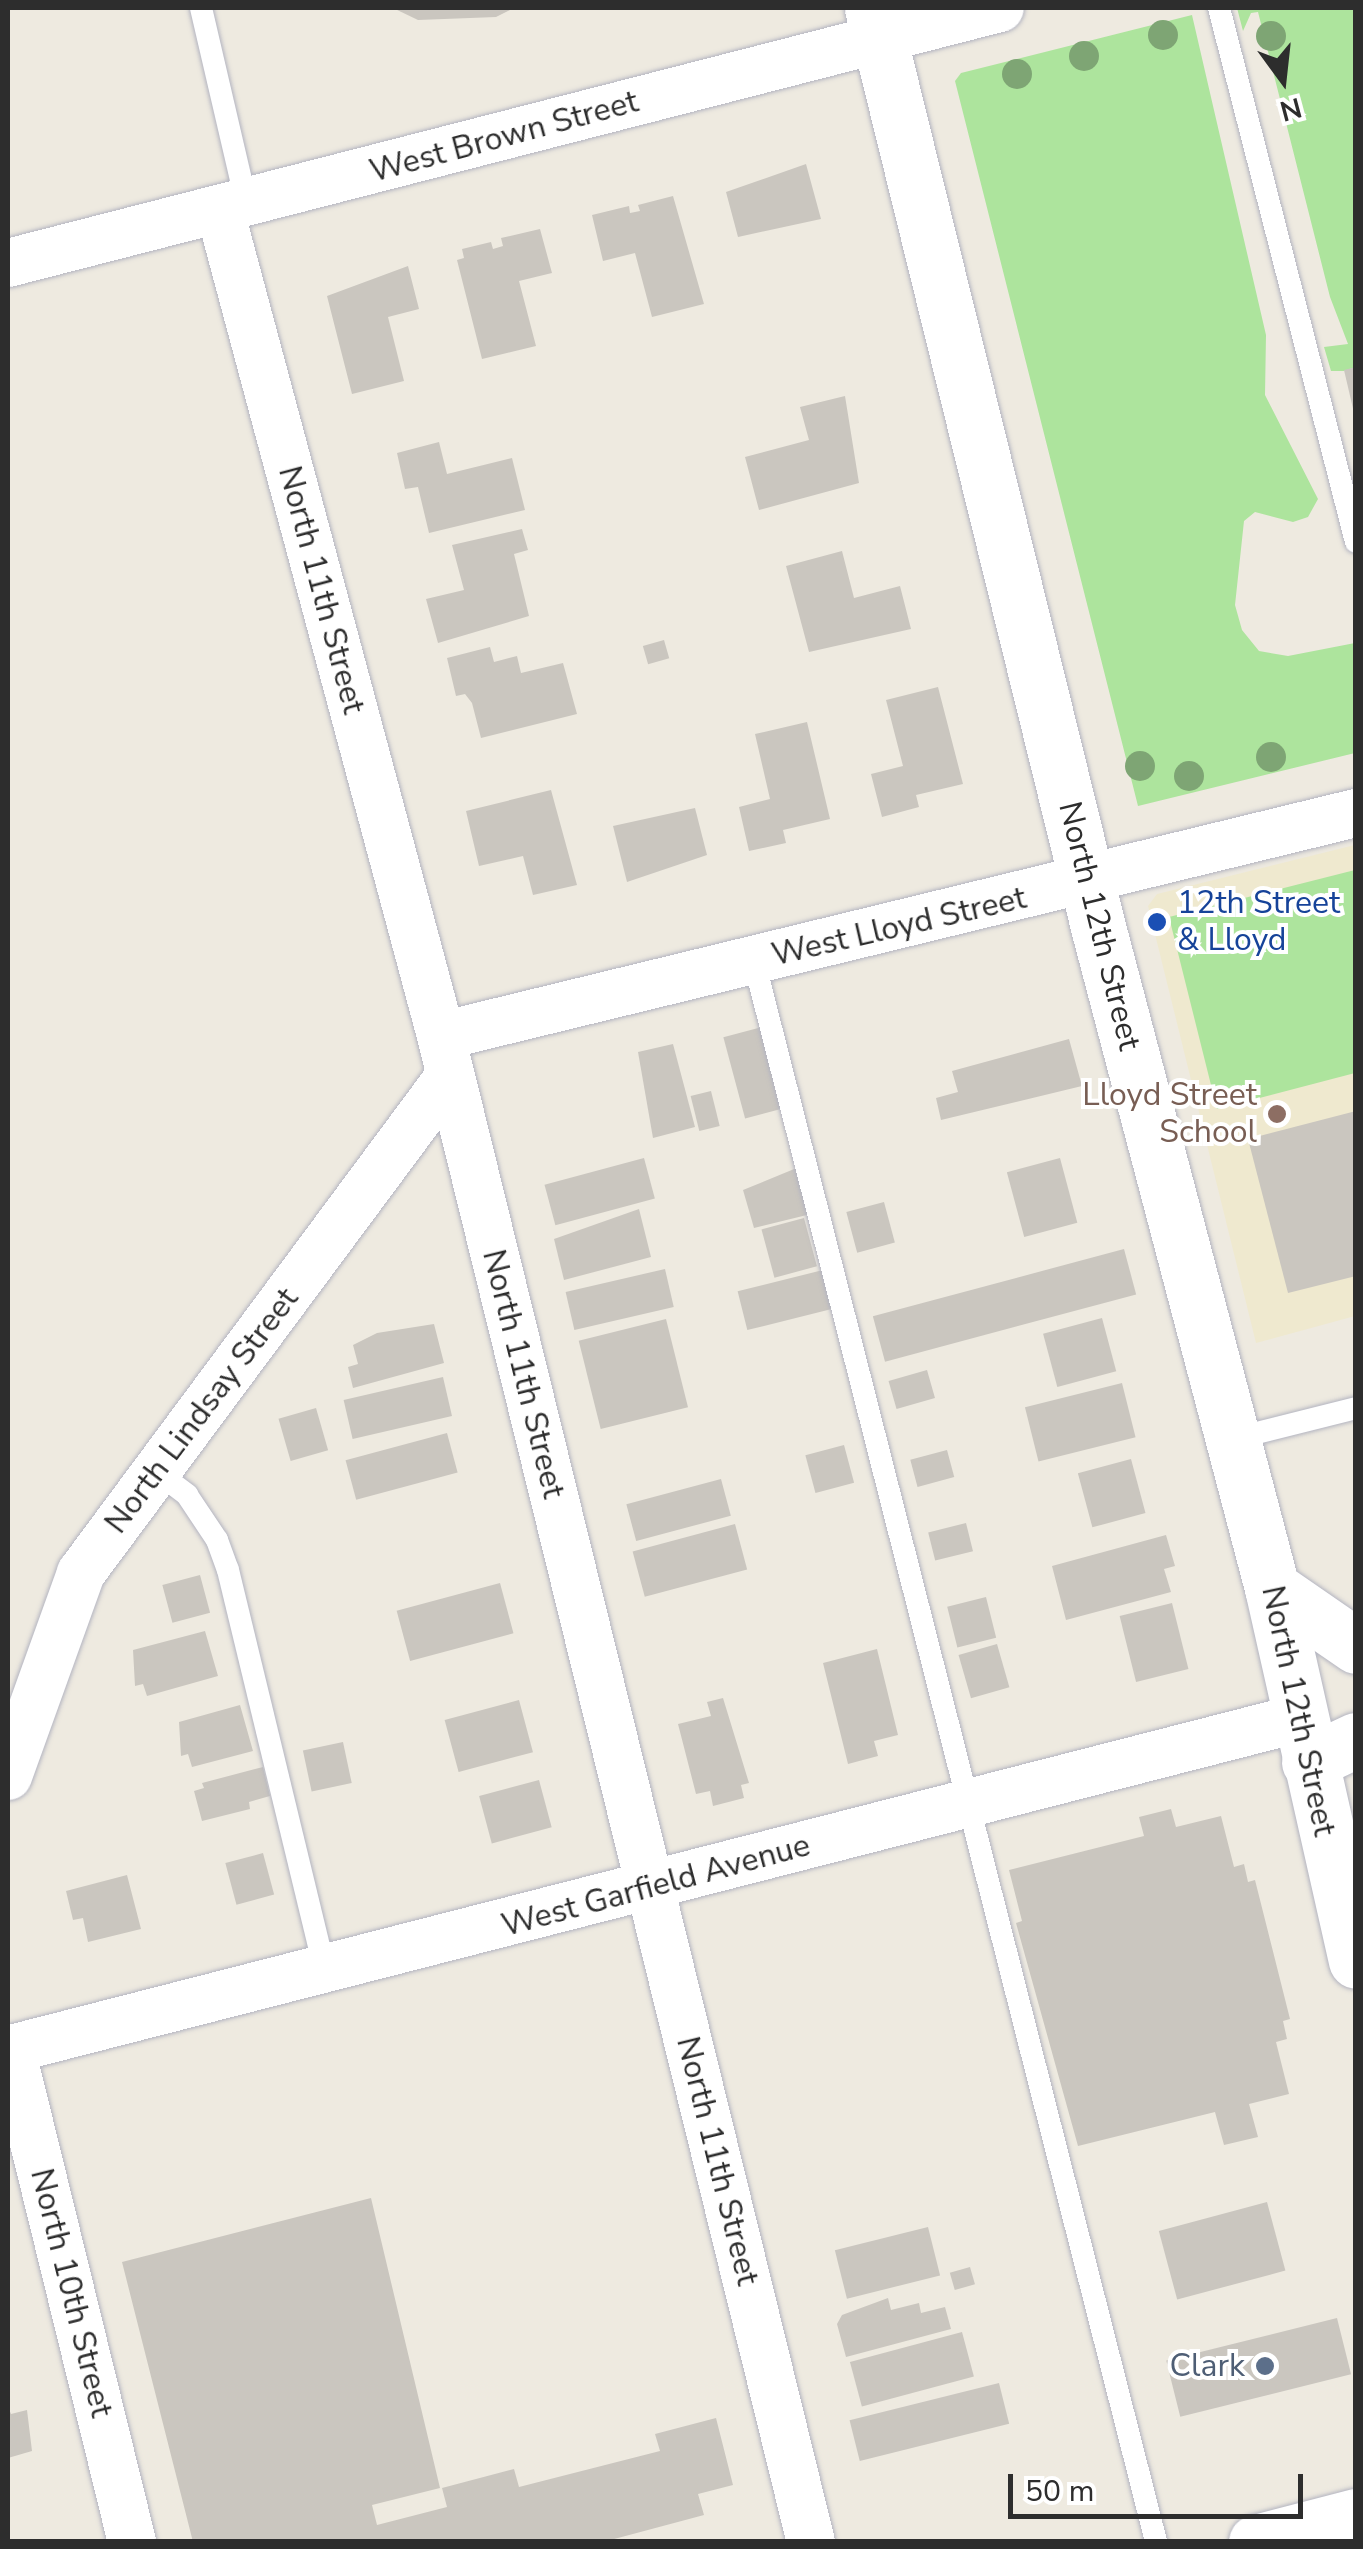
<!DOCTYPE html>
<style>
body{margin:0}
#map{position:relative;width:1363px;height:2549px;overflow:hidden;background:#eeeae0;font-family:"Nunito Sans",sans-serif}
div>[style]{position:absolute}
.education>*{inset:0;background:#efe9cf}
.green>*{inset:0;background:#ade49d}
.building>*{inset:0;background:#cac6bf;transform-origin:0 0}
.roads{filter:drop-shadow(0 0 2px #b3b4c0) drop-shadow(0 0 2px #b3b4c0)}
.service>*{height:22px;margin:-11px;padding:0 11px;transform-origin:11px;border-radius:11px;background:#fff}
.minor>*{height:48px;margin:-24px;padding:0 24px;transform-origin:24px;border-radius:24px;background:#fff}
.tertiary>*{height:55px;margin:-27.5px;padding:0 27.5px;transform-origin:27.5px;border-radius:27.5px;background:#fff}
.secondary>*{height:55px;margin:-27.5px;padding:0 27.5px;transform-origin:27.5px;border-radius:27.5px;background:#fff}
.trees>*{width:30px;height:30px;margin:-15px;border-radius:50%;background:#7ea574}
.dots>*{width:28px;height:28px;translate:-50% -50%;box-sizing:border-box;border:5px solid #fff;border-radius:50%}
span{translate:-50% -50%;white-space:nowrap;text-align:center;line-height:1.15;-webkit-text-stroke:8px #fff;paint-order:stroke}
.street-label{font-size:32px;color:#2d2d2d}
.transit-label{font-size:32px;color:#164399}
.left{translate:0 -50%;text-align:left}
.education-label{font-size:32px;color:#785e54}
.right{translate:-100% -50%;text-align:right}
.service-label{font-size:32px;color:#4e5e75}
.frame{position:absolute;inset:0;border:10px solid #2d2d2d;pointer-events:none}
.north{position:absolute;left:1233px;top:30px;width:100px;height:100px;-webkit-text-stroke:8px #fff;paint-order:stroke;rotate:165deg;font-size:28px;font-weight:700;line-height:40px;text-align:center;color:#2d2d2d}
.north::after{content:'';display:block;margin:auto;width:35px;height:45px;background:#2d2d2d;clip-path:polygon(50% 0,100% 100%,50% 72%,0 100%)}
.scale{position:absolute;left:1008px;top:2474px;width:295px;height:45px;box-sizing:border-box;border:5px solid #2d2d2d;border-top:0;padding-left:12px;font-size:30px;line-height:35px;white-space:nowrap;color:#2d2d2d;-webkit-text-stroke:8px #fff;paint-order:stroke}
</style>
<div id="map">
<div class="education">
<div style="clip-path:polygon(1355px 845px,1355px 1316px,1256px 1343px,1148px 906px,1157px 894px)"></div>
</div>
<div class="green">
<div style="clip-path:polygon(1237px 8px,1355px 8px,1356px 367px,1344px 371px,1331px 371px,1324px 347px,1348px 344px,1330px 297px,1258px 12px,1251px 13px,1243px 31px)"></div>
<div style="clip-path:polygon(1192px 15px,1266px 335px,1265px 395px,1318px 499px,1308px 517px,1293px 522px,1255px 512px,1244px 521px,1235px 605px,1242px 630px,1259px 651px,1288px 656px,1355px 643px,1355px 753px,1138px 806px,955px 81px,961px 73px)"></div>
<div style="clip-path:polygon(1355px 870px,1355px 1073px,1217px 1109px,1169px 917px)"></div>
</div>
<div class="building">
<div style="clip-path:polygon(393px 8px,514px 8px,496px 17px,418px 20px)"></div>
<div style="clip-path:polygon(806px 164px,821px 219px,738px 237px,726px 192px)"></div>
<div style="clip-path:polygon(673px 196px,704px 304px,652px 317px,635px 253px,603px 261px,592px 215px,629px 206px,630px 213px,640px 211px,638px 205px)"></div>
<div style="clip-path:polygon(540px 229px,552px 273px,519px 281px,536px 346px,482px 359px,457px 260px,464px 258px,462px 249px,491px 242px,493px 249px,503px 246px,501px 238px)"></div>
<div style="clip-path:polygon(408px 266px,419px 309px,388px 317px,404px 381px,352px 394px,327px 296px)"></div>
<div style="clip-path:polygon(1356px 367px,1356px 413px,1354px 413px,1344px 370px)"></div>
<div style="clip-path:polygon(845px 396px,859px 483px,759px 510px,745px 457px,809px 440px,800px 407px)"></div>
<div style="clip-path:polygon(439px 442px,447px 474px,512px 458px,525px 510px,429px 533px,418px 487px,405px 489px,397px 453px)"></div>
<div style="clip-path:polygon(522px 529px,528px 550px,514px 554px,529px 616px,438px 643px,426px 599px,464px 590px,452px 545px)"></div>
<div style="clip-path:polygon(842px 551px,854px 598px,900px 586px,911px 629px,809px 652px,786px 566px)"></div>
<div style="left:664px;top:640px;width:19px;height:22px;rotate:74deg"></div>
<div style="clip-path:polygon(490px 647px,494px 662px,517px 656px,521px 673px,563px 663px,577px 714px,481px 738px,472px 703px,465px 694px,456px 696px,447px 658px)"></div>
<div style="clip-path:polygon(938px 687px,963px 784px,916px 795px,919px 807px,882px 817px,871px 774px,903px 766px,886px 700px)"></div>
<div style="clip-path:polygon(807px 722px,830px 819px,783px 830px,786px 843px,749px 851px,739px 807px,770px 799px,755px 734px)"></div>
<div style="clip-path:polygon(551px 790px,577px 885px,533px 895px,523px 856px,479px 866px,466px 811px)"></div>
<div style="clip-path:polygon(695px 808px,707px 855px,627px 882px,613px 826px)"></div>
<div style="left:762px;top:1027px;width:84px;height:40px;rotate:75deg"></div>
<div style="clip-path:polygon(1069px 1039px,1082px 1086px,941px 1120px,936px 1098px,958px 1092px,952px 1071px)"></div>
<div style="clip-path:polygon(673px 1044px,695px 1127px,653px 1138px,638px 1052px)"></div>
<div style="left:711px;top:1091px;width:36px;height:21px;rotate:76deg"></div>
<div style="clip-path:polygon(1356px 1111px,1356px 1276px,1288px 1293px,1248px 1139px)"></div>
<div style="left:644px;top:1158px;width:42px;height:103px;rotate:75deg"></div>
<div style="left:1060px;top:1158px;width:67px;height:55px;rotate:75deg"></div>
<div style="clip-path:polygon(799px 1167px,811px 1214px,754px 1228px,743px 1190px)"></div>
<div style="left:884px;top:1202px;width:42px;height:39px;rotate:75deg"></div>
<div style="clip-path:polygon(639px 1209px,651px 1257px,564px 1280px,554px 1239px)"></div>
<div style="left:804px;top:1218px;width:50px;height:44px;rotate:75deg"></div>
<div style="left:1124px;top:1249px;width:47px;height:260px;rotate:75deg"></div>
<div style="left:665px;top:1269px;width:39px;height:102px;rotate:77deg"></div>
<div style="left:823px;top:1270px;width:40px;height:88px;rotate:76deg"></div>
<div style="left:1102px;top:1318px;width:55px;height:61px;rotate:75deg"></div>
<div style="left:666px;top:1319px;width:91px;height:90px;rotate:76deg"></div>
<div style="clip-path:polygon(434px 1324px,444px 1363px,353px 1388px,348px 1367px,358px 1364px,353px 1345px,377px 1333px)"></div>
<div style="left:927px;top:1370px;width:29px;height:40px;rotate:74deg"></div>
<div style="left:443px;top:1377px;width:40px;height:102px;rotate:77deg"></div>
<div style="left:1122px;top:1383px;width:56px;height:100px;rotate:76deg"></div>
<div style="left:316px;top:1408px;width:44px;height:39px;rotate:74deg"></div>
<div style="left:447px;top:1433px;width:41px;height:105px;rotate:75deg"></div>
<div style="left:844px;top:1445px;width:39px;height:40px;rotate:75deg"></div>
<div style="left:947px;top:1450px;width:28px;height:38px;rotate:75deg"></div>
<div style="left:1131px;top:1459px;width:56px;height:55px;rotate:75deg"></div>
<div style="left:721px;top:1479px;width:38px;height:98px;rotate:75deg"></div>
<div style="left:966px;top:1523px;width:29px;height:39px;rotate:76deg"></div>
<div style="left:735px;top:1524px;width:47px;height:106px;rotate:75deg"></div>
<div style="clip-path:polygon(1166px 1535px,1175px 1566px,1164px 1569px,1171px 1592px,1066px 1620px,1052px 1566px)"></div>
<div style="left:200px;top:1575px;width:39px;height:39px;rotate:75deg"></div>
<div style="left:500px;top:1583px;width:52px;height:107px;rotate:75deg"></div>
<div style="left:986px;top:1597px;width:42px;height:40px;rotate:76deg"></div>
<div style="left:1172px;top:1603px;width:68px;height:54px;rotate:76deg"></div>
<div style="clip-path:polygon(205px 1631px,218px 1676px,147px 1696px,143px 1684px,135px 1686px,133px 1650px)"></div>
<div style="left:997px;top:1644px;width:45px;height:40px;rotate:74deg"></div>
<div style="clip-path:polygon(877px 1649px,898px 1735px,874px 1741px,878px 1756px,848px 1764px,823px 1663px)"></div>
<div style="clip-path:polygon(723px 1698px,749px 1783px,741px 1785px,744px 1798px,713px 1806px,710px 1791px,696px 1794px,678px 1724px,711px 1716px,707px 1702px)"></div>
<div style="left:519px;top:1700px;width:54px;height:77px;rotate:75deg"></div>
<div style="clip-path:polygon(240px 1705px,253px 1751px,192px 1767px,188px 1754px,181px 1756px,179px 1722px)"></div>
<div style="left:343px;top:1742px;width:42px;height:41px;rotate:78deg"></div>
<div style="clip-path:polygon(263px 1767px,270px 1796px,249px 1802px,250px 1809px,202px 1821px,194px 1791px,204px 1788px,202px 1783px)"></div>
<div style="left:539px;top:1780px;width:49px;height:62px;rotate:75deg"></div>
<div style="clip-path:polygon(1171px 1809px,1176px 1827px,1221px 1816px,1234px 1867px,1244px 1864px,1248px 1882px,1255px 1880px,1290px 2019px,1283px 2021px,1287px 2039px,1276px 2042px,1289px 2094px,1249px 2104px,1258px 2137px,1224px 2145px,1215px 2112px,1078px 2146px,1016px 1923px,1022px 1921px,1009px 1870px,1144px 1836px,1139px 1817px)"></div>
<div style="left:263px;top:1853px;width:43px;height:39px;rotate:75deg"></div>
<div style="clip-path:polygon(127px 1875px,141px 1929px,88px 1942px,83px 1918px,73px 1920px,66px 1891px)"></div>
<div style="clip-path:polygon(371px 2198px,440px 2488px,372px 2505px,377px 2525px,447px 2507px,442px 2488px,514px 2469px,519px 2487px,660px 2451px,655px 2434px,716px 2418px,733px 2485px,698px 2494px,704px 2515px,603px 2542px,193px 2542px,122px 2262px)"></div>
<div style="left:1267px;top:2202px;width:71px;height:112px;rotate:75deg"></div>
<div style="left:928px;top:2227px;width:50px;height:96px;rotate:76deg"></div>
<div style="left:970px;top:2267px;width:18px;height:21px;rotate:74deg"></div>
<div style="clip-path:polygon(888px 2298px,891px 2310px,919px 2303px,921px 2313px,945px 2307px,951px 2329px,846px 2357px,837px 2324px,842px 2315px)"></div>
<div style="left:1337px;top:2318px;width:58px;height:176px;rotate:76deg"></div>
<div style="left:962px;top:2332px;width:46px;height:116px;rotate:75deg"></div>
<div style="left:999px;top:2383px;width:42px;height:154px;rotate:76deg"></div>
<div style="clip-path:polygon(8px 2407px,11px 2414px,27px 2410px,32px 2451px,8px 2458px)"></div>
</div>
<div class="roads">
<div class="service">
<div style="left:201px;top:8px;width:202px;rotate:76.9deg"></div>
<div style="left:1219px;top:8px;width:551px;rotate:75.61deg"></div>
<div style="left:754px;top:961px;width:1631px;rotate:75.73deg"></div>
<div style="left:1233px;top:1439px;width:127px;rotate:-14.1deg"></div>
<div style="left:157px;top:1472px;width:38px;rotate:37deg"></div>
<div style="left:187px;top:1495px;width:54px;rotate:56.3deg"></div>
<div style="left:217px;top:1540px;width:32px;rotate:70deg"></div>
<div style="left:228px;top:1570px;width:412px;rotate:76.4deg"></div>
</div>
<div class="minor">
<div style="left:220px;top:211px;width:854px;rotate:75deg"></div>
<div style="left:441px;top:1036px;width:1551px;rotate:76.2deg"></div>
<div style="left:8px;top:263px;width:1024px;rotate:-14.42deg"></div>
<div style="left:441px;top:1036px;width:942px;rotate:-13.7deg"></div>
<div style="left:8px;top:1776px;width:216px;rotate:-70.2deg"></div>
<div style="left:81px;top:1573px;width:619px;rotate:-53.41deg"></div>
<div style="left:11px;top:2049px;width:1331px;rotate:-14.4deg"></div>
<div style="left:11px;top:2049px;width:508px;rotate:76.21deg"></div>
</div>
<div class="tertiary">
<div style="left:872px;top:8px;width:946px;rotate:76.18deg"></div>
<div style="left:1098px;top:927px;width:684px;rotate:75.25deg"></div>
<div style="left:1272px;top:1588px;width:382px;rotate:77.3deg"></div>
<div style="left:1272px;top:1588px;width:102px;rotate:34.6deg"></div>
<div style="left:1309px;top:1762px;width:52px;rotate:-25.1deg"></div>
</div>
<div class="secondary">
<div style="left:1256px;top:2542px;width:103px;rotate:-14.6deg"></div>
</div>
</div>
<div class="trees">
<div style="left:1163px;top:35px"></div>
<div style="left:1271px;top:36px"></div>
<div style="left:1084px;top:56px"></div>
<div style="left:1017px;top:74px"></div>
<div style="left:1271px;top:757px"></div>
<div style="left:1140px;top:766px"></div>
<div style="left:1189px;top:776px"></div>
</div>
<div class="dots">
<div style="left:1157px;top:922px;background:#1a4fb4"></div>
<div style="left:1277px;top:1114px;background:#8d6e63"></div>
<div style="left:1265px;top:2366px;background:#5c6f8a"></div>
</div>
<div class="street-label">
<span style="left:504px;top:137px;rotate:-15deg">West Brown Street</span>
<span style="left:321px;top:590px;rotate:75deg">North 11th Street</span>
<span style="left:1099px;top:926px;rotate:76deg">North 12th Street</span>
<span style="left:899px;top:927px;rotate:-13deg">West Lloyd Street</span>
<span style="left:523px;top:1374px;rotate:76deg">North 11th Street</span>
<span style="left:202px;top:1411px;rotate:-53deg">North Lindsay Street</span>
<span style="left:1298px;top:1711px;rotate:78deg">North 12th Street</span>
<span style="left:656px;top:1886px;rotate:-15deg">West Garfield Avenue</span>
<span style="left:717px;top:2161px;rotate:76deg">North 11th Street</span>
<span style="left:71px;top:2293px;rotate:76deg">North 10th Street</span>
</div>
<div class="transit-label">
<span class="left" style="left:1177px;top:922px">12th Street<br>&amp; Lloyd</span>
</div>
<div class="education-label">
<span class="right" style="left:1257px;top:1114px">Lloyd Street<br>School</span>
</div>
<div class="service-label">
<span class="right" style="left:1245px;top:2366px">Clark</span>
</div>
<div class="frame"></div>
<div class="north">N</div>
<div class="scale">50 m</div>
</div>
